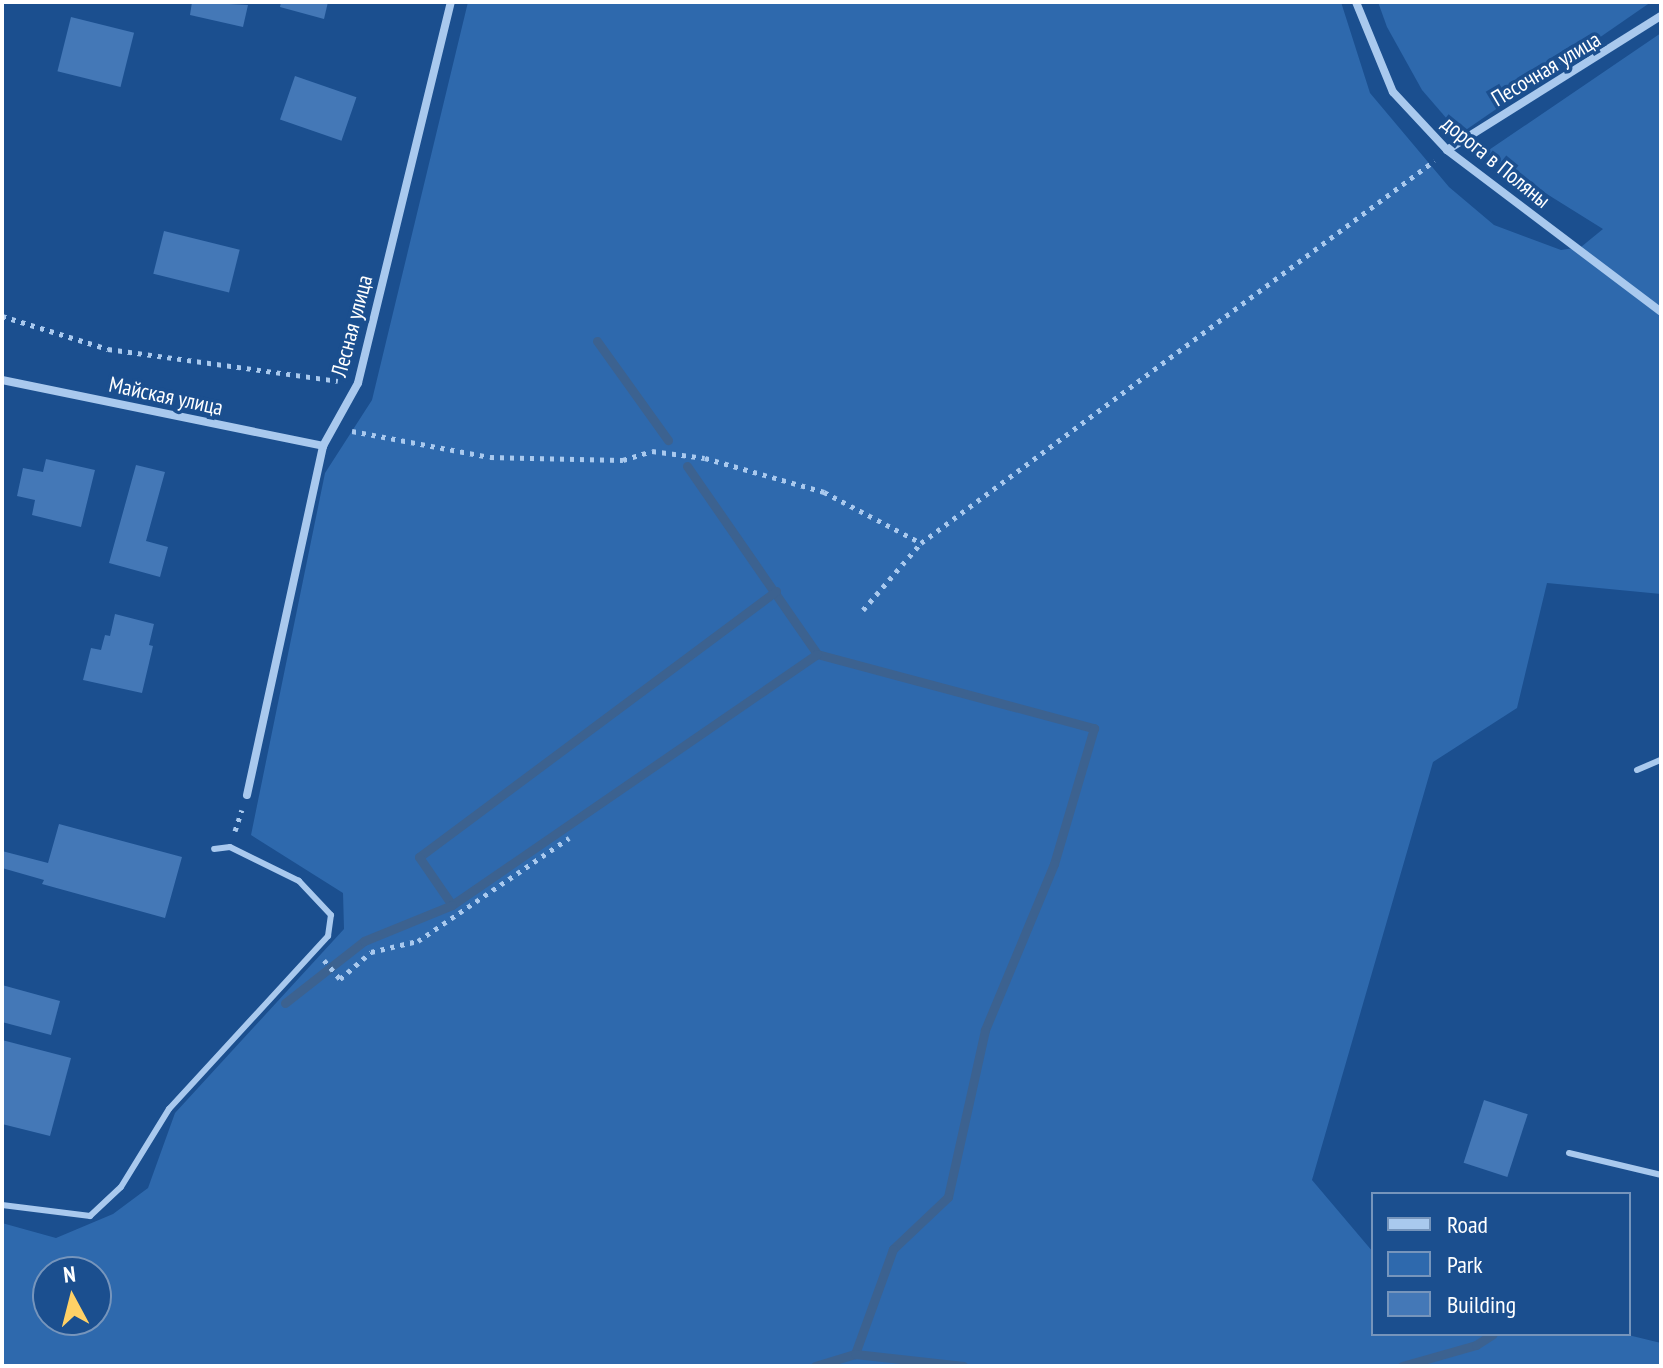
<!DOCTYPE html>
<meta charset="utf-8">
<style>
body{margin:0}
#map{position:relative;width:1663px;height:1368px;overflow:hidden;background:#1b4f8f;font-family:"PT Sans Narrow",sans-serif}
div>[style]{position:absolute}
.green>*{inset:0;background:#2e69ad}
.stream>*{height:9px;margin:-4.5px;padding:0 4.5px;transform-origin:4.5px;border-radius:4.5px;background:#3c6290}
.building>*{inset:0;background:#4478b7;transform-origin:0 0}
.path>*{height:5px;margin-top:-2.5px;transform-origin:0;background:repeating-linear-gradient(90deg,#a9c9ee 0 4px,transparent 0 10px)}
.lane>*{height:6px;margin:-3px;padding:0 3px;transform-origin:3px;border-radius:3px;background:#a9c9ee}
.street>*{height:8px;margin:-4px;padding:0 4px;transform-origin:4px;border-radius:4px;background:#a9c9ee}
span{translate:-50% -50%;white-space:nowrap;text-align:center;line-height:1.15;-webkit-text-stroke:7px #1b4f8f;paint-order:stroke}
.street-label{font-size:22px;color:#fff}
.frame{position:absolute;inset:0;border:4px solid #fff;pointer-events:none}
.legend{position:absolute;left:1371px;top:1192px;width:260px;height:144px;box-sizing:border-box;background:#1b4f8f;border:2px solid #7695bc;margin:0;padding:10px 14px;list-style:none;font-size:24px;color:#fff}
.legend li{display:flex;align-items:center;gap:16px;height:40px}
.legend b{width:40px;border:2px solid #7695bc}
.north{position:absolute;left:32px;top:1256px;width:80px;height:80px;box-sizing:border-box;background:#1b4f8f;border:2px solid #7695bc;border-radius:50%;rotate:353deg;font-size:22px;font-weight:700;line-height:32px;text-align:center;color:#fff}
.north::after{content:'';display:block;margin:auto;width:28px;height:36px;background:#ffd166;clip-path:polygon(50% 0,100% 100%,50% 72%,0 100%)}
</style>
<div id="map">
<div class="green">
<div style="clip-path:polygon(evenodd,468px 2px,1341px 2px,1370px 93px,1449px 187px,1494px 225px,1561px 250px,1581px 247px,1603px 229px,1483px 154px,1661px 33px,1661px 594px,1547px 583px,1517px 708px,1433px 762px,1312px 1180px,1373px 1252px,1373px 1334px,1624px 1334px,1661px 1343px,1661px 1366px,2px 1366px,2px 1223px,56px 1238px,113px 1214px,148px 1188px,175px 1113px,344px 929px,343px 893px,251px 835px,325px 473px,372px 400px,468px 2px,48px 1272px,96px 1272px,96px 1320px,48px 1320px,48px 1272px)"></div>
<div style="clip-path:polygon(1378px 2px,1651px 2px,1460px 134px,1422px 90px,1387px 27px)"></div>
</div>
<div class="stream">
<div style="left:597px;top:341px;width:122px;rotate:54.4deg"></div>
<div style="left:687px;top:466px;width:229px;rotate:55.3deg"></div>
<div style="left:817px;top:654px;width:287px;rotate:15deg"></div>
<div style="left:1094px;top:728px;width:142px;rotate:106.4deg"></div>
<div style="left:1054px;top:864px;width:180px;rotate:112.6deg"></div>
<div style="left:985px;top:1030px;width:171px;rotate:102.5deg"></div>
<div style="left:948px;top:1197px;width:76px;rotate:136.6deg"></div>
<div style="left:893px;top:1249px;width:112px;rotate:109.9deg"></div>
<div style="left:776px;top:591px;width:445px;rotate:143.3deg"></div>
<div style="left:419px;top:857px;width:58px;rotate:55.5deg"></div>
<div style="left:452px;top:905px;width:443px;rotate:-34.5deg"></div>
<div style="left:285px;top:1003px;width:100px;rotate:-38.1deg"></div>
<div style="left:364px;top:941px;width:95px;rotate:-22.2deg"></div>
<div style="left:815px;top:1366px;width:42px;rotate:-16.7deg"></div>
<div style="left:855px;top:1354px;width:109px;rotate:6.3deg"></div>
<div style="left:1402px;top:1366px;width:77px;rotate:-15.8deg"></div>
<div style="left:1476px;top:1345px;width:20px;rotate:-33deg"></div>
</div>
<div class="building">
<div style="clip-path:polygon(192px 2px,248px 5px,243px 27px,190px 15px)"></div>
<div style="clip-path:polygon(281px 2px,328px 2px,324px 19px,280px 7px)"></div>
<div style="left:71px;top:17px;width:65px;height:56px;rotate:14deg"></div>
<div style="left:295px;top:76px;width:65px;height:46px;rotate:19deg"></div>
<div style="left:164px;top:231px;width:78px;height:44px;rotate:14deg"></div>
<div style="clip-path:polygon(46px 459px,95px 470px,81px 527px,32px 515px,35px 500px,17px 496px,23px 468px,43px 472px)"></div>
<div style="clip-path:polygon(136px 465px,165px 472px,146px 541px,168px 547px,160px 577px,109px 563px)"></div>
<div style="clip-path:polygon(115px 614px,154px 624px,149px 645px,153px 646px,142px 693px,83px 680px,91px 648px,101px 650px,105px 635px,110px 636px)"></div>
<div style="clip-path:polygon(59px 824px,182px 857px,165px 918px,42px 884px,44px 880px,2px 868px,2px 851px,48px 863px)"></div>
<div style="clip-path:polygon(2px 985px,60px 1001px,51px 1035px,2px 1022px)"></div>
<div style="clip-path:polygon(2px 1040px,71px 1058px,50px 1136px,2px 1124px)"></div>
<div style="left:1484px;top:1100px;width:46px;height:66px;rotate:18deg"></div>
</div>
<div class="path">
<div style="left:2px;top:316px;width:111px;rotate:17.3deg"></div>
<div style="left:108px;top:349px;width:232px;rotate:7.9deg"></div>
<div style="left:352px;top:431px;width:140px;rotate:10.7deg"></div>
<div style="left:490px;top:457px;width:133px;rotate:1.3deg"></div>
<div style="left:623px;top:460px;width:30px;rotate:-17deg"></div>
<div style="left:652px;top:451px;width:53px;rotate:7.5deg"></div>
<div style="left:705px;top:458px;width:124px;rotate:15.9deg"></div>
<div style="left:824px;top:492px;width:110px;rotate:27.7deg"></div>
<div style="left:921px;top:543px;width:640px;rotate:-36.67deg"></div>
<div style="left:863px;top:610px;width:89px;rotate:-49.1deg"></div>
<div style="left:235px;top:831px;width:22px;rotate:-72deg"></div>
<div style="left:324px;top:960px;width:25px;rotate:50deg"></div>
<div style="left:340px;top:979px;width:41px;rotate:-41.1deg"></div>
<div style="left:371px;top:952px;width:48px;rotate:-13.2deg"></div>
<div style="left:418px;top:941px;width:183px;rotate:-34.3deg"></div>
</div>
<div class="lane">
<div style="left:1637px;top:770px;width:26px;rotate:-23deg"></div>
<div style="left:1569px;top:1153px;width:95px;rotate:13.4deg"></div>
<div style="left:2px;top:1205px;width:89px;rotate:7.1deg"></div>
<div style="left:90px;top:1216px;width:42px;rotate:-43.1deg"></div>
<div style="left:121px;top:1187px;width:92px;rotate:-58.4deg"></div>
<div style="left:169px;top:1109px;width:235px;rotate:-47.4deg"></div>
<div style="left:328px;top:936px;width:21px;rotate:-82deg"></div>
<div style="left:331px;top:915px;width:47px;rotate:-133.3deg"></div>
<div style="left:299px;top:881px;width:77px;rotate:-153.8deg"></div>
<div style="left:230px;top:847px;width:16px;rotate:173deg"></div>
</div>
<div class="street">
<div style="left:1356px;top:2px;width:97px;rotate:67.7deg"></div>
<div style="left:1393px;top:92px;width:79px;rotate:47deg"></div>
<div style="left:1447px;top:150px;width:268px;rotate:37.1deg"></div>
<div style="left:1447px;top:150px;width:252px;rotate:-32.1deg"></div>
<div style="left:2px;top:380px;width:328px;rotate:11.6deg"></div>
<div style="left:247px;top:795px;width:357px;rotate:-77.7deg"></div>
<div style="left:323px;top:446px;width:72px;rotate:-60.9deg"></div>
<div style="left:358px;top:383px;width:392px;rotate:-76.3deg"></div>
</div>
<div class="street-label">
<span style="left:1546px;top:69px;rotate:-31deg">Песочная улица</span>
<span style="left:1496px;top:162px;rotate:39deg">дорога в Поляны</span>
<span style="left:352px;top:326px;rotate:-75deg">Лесная улица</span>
<span style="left:166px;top:396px;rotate:12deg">Майская улица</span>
</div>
<div class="frame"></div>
<ul class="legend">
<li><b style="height:10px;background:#a9c9ee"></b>Road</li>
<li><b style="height:22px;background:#2e69ad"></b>Park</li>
<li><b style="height:22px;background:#4478b7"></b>Building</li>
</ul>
<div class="north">N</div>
</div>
